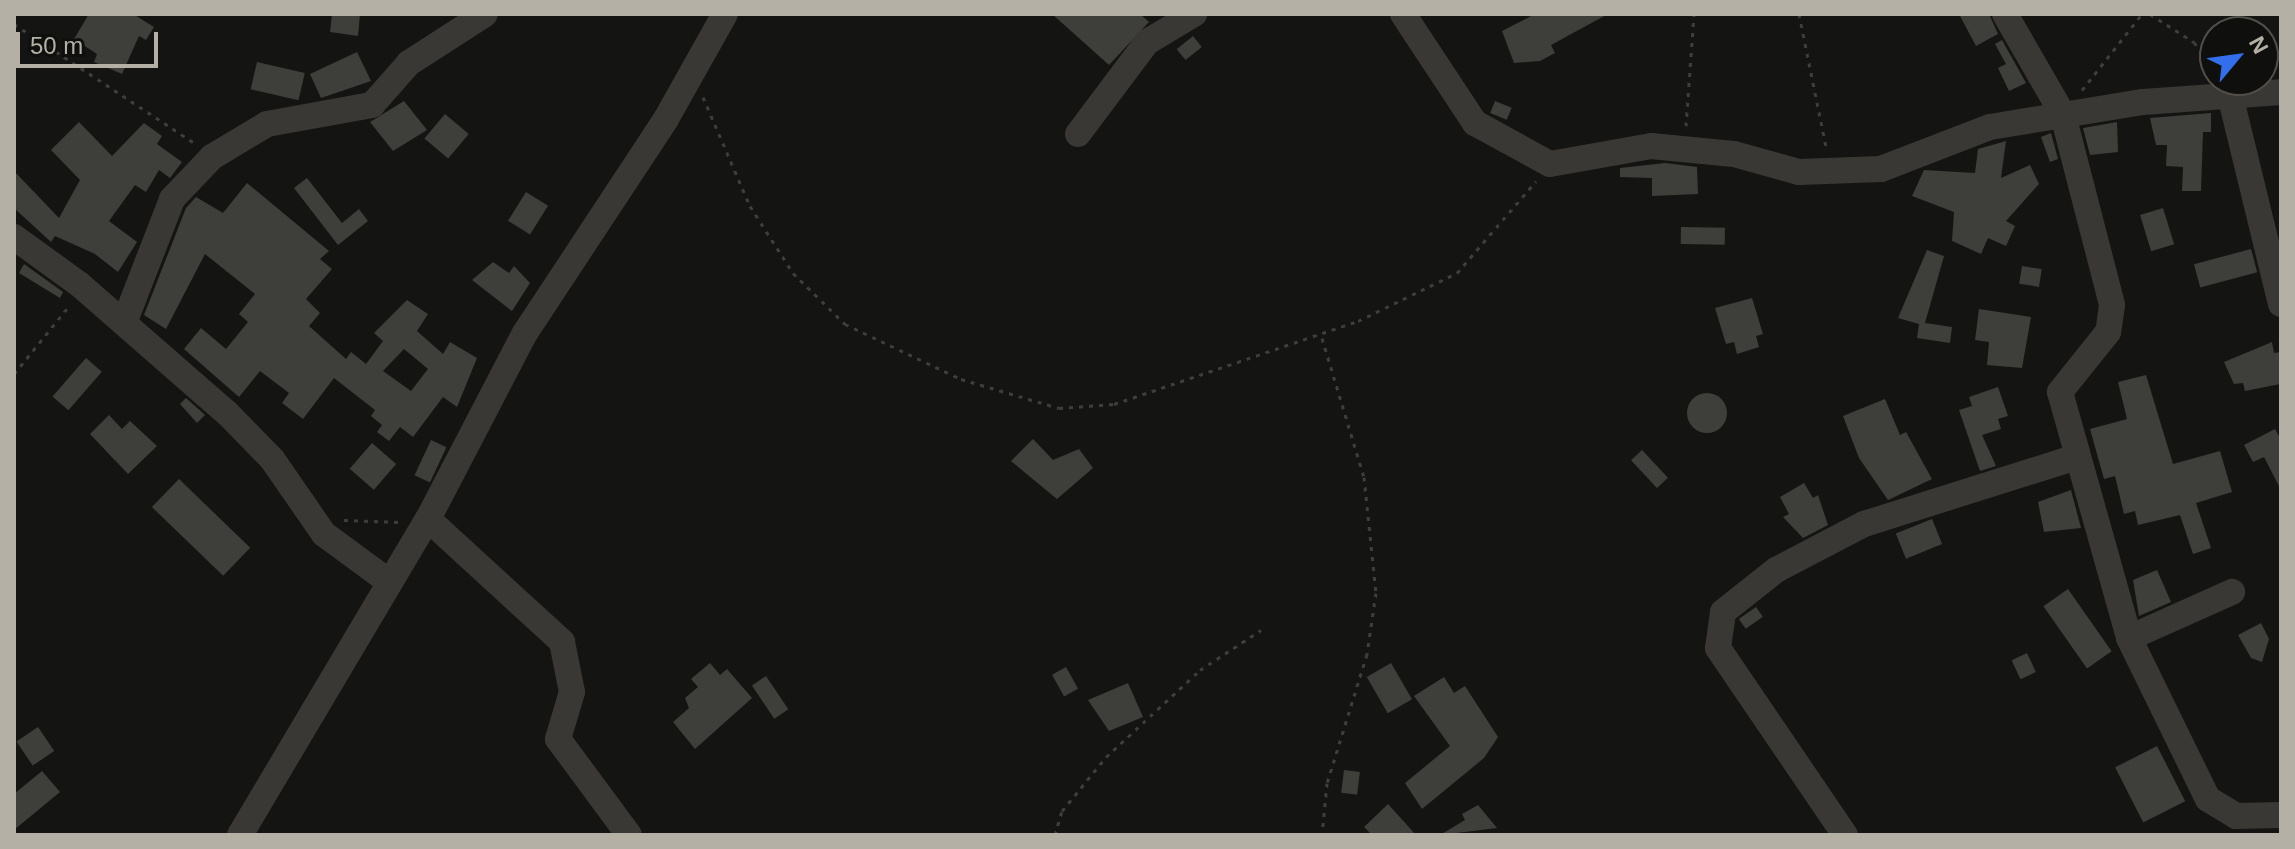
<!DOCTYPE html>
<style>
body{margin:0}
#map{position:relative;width:2295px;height:849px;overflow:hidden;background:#141413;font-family:Arial,sans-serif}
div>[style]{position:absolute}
.building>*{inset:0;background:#3e3e3a;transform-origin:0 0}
.round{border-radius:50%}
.path>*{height:3px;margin-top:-1.5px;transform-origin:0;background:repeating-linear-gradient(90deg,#403e3a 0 4px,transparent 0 10px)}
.minor>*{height:26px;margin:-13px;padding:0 13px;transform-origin:13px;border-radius:13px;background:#393834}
span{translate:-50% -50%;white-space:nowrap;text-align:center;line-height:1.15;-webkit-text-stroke:7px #0f0f0e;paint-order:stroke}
.frame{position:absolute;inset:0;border:16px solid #b4b0a5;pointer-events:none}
.north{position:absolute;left:2199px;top:16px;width:80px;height:80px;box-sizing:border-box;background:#0f0f0e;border:2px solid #514f4a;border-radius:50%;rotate:61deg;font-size:22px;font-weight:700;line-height:32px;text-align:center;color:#b4b0a5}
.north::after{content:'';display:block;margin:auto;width:28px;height:36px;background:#336fec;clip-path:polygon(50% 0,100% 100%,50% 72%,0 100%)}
.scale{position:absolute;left:16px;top:32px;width:142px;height:36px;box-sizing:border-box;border:4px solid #b4b0a5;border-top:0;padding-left:10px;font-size:24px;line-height:28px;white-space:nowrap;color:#b4b0a5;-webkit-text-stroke:6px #0f0f0e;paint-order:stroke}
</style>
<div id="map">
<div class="building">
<div style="clip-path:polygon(89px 14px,133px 14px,154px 27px,146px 40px,139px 36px,122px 74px,94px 62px,97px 54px,74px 39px)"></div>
<div style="clip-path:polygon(332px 14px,360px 14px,358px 36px,330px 32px)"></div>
<div style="clip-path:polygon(1052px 14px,1140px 14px,1149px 22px,1109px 65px)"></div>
<div style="clip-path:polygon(1535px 14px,1608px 14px,1551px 45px,1555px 53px,1540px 61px,1514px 63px,1502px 31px)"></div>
<div style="clip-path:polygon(1959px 14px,1989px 14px,1998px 34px,1976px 46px)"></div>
<div style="left:1193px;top:36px;width:14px;height:21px;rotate:51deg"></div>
<div style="clip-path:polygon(2002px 40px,2026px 83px,2009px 91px,1998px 68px,2006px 64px,1995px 44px)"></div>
<div style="clip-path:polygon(357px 52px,371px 81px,321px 98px,310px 74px)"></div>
<div style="left:257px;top:62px;width:49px;height:28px;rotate:13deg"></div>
<div style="clip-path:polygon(404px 101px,427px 130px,393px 151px,370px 122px)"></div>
<div style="left:1495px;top:101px;width:18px;height:13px;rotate:22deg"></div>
<div style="clip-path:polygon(2211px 113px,2211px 132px,2203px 132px,2201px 191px,2182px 191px,2183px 167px,2166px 166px,2167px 145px,2156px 145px,2150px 118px)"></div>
<div style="left:445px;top:114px;width:31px;height:32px;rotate:40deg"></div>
<div style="clip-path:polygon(79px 122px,112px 156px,144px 123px,162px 136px,157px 144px,182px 162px,170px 178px,159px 170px,146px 192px,135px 185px,109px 221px,137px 242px,118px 272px,95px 254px,55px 236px,51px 242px,14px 208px,14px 171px,59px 218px,80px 180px,51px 150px)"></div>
<div style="clip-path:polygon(2117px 122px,2118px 152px,2090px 155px,2083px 128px)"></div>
<div style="clip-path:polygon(2051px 133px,2058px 159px,2050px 162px,2041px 137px)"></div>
<div style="clip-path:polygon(2006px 141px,2001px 178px,2030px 165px,2039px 184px,2006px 221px,2015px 226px,2006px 246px,1988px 238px,1981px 254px,1952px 241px,1954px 212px,1912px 196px,1924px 170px,1975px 173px,1978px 149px)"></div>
<div style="clip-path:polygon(1665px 163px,1697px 167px,1698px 194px,1652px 196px,1652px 178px,1620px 177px,1620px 168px)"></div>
<div style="clip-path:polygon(307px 178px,342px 223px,359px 209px,368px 221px,338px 245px,294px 188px)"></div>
<div style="clip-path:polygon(evenodd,247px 183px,329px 251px,320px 259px,332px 269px,306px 299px,320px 313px,309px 326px,346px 359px,351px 352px,366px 364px,383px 341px,374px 333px,407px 300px,428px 314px,417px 331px,443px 354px,450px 342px,477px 358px,457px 407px,443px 397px,413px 437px,400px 427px,389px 441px,377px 432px,382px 425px,371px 416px,375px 410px,334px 378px,303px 419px,282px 403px,289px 393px,260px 371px,239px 397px,184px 349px,201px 328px,226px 349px,248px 322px,239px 314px,255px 294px,205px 254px,166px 329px,144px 315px,186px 208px,196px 197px,223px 213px,247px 183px,404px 349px,428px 369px,411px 391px,383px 371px,404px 349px)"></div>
<div style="left:526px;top:192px;width:26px;height:34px;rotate:32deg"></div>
<div style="left:2163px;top:208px;width:38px;height:24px;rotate:73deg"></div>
<div style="left:1681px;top:227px;width:44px;height:17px;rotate:1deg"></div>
<div style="left:2251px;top:249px;width:24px;height:59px;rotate:75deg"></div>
<div style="clip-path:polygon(1927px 250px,1944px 256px,1925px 323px,1952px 327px,1950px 343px,1917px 338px,1919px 324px,1898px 318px)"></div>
<div style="clip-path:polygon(493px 262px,509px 273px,514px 266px,530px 283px,512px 311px,472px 280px)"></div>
<div style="clip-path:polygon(24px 264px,63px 292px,60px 298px,19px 273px)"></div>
<div style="left:2022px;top:266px;width:20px;height:18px;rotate:9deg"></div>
<div style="clip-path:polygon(1752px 298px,1763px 334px,1756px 336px,1759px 347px,1737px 354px,1734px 342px,1726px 344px,1715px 308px)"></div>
<div style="clip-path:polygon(1979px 309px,2031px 317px,2022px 368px,1987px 365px,1989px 342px,1975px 340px)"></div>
<div style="clip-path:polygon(2272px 342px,2274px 353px,2281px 352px,2280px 384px,2245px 391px,2243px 383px,2234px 384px,2224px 362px)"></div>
<div style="left:86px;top:358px;width:21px;height:51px;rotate:41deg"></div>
<div style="clip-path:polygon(2146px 375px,2173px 464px,2220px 451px,2232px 492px,2196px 503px,2211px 548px,2193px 554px,2180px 515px,2138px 525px,2135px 511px,2124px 514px,2115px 476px,2104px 479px,2090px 429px,2127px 419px,2118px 382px)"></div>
<div style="clip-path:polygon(1998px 387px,2008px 416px,1998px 419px,2001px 429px,1982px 435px,1996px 466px,1980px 471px,1959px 410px,1972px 406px,1969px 397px)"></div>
<div class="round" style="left:1687px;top:393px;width:40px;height:40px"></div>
<div style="clip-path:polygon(186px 398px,205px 415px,197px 423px,180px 404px)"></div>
<div style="clip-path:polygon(1885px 399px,1900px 435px,1906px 432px,1932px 479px,1888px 500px,1859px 458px,1843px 416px)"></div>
<div style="clip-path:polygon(109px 415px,122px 429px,130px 421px,157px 446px,128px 474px,90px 434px)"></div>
<div style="clip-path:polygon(2275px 429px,2281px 440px,2281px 490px,2264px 457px,2253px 462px,2244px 445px)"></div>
<div style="clip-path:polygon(1033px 439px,1053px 460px,1079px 449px,1093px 468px,1057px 499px,1011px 461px)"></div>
<div style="left:431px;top:440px;width:17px;height:39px;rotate:25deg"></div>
<div style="left:372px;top:443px;width:32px;height:34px;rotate:41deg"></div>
<div style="left:1642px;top:450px;width:38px;height:15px;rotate:47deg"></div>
<div style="left:179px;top:479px;width:99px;height:39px;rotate:44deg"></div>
<div style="clip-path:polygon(1804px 483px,1813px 498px,1818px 495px,1828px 525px,1803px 538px,1783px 517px,1789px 514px,1780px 497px)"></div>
<div style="clip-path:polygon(2071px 490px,2081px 528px,2044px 532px,2038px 502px)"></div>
<div style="left:1932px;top:519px;width:27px;height:39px;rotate:68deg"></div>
<div style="clip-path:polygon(2157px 570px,2171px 602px,2139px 616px,2133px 580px)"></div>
<div style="left:2068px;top:589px;width:76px;height:30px;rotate:55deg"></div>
<div style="left:1756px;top:607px;width:12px;height:21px;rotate:55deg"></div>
<div style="clip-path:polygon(2261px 623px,2269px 639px,2262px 662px,2251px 658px,2238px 635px)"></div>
<div style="left:2027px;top:653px;width:21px;height:17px;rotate:65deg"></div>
<div style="clip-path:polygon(710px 663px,720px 675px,727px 669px,752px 698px,695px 749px,673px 722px,689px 708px,685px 698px,698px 687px,691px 679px)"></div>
<div style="left:1391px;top:663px;width:42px;height:28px;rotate:60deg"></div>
<div style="left:1066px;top:667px;width:25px;height:16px;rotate:61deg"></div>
<div style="left:766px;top:676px;width:40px;height:17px;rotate:56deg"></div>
<div style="clip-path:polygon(1444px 677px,1454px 693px,1465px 686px,1498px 737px,1484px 758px,1422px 809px,1405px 783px,1450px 746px,1414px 696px)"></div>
<div style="clip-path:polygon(1128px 683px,1143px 717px,1109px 731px,1088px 700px)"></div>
<div style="left:38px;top:727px;width:29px;height:26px;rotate:56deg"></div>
<div style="left:2157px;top:746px;width:62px;height:47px;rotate:63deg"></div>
<div style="left:1344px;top:770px;width:16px;height:23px;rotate:7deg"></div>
<div style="clip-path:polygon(42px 771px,60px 792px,14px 830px,14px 794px)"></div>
<div style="clip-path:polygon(1388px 804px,1416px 835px,1372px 835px,1364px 827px)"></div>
<div style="clip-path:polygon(1478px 805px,1497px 828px,1440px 835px,1465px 820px,1462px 814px)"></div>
</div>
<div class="path">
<div style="left:1799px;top:14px;width:136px;rotate:78.5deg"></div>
<div style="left:2150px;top:14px;width:52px;rotate:32.5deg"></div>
<div style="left:2194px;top:42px;width:37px;rotate:56deg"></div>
<div style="left:14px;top:24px;width:218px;rotate:33.4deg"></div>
<div style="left:2082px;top:90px;width:97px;rotate:-51.7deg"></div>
<div style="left:703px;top:97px;width:119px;rotate:66.7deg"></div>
<div style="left:750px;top:206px;width:80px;rotate:57.3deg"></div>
<div style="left:793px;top:273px;width:73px;rotate:44.4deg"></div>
<div style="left:845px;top:324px;width:128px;rotate:25.4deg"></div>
<div style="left:961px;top:379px;width:102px;rotate:16.5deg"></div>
<div style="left:1059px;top:408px;width:55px;rotate:-4.2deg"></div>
<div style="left:1114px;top:404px;width:258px;rotate:-18.8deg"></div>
<div style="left:1358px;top:321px;width:110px;rotate:-25.9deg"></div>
<div style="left:1457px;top:273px;width:121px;rotate:-49.3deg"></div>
<div style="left:1686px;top:126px;width:112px;rotate:-85.9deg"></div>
<div style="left:1322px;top:338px;width:145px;rotate:73.2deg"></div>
<div style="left:1364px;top:477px;width:117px;rotate:84.1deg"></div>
<div style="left:1376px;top:593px;width:62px;rotate:98.4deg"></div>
<div style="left:1367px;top:654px;width:135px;rotate:107.2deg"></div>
<div style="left:1327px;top:783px;width:52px;rotate:95.5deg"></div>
<div style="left:14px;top:374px;width:87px;rotate:-51deg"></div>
<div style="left:344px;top:520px;width:56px;rotate:2deg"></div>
<div style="left:1055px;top:835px;width:25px;rotate:-74deg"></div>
<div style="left:1062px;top:811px;width:70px;rotate:-50.8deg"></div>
<div style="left:1106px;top:757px;width:128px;rotate:-42.8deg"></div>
<div style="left:1200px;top:670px;width:73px;rotate:-33.3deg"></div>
</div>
<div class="minor">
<div style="left:1403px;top:14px;width:131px;rotate:56.6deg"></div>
<div style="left:1475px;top:123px;width:85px;rotate:28.7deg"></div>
<div style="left:1550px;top:164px;width:103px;rotate:-10.1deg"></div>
<div style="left:1651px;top:146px;width:83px;rotate:5.5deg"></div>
<div style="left:1734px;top:154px;width:67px;rotate:15.5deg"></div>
<div style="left:1799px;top:172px;width:82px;rotate:-2.1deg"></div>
<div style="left:1881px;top:169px;width:117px;rotate:-21.1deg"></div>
<div style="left:1990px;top:127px;width:155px;rotate:-9.3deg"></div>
<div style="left:2143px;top:102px;width:138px;rotate:-4.1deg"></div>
<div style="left:2005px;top:14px;width:116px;rotate:60.1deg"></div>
<div style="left:2063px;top:115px;width:196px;rotate:75.5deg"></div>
<div style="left:2112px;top:305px;width:27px;rotate:98deg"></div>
<div style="left:2108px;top:332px;width:77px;rotate:128.7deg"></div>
<div style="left:2060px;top:392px;width:255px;rotate:74.3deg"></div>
<div style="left:2129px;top:638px;width:179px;rotate:63.9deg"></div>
<div style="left:2208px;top:799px;width:33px;rotate:31deg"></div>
<div style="left:2236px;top:816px;width:45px;rotate:-1.3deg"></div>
<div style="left:2230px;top:95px;width:215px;rotate:76.3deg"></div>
<div style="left:1078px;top:134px;width:115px;rotate:-53.1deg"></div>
<div style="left:1147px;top:42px;width:55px;rotate:-30.8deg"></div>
<div style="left:14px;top:237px;width:80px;rotate:35.9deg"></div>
<div style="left:79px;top:284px;width:196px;rotate:41.1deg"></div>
<div style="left:227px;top:413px;width:64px;rotate:45.6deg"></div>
<div style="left:272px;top:459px;width:91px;rotate:55.3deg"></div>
<div style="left:324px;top:534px;width:81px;rotate:36.4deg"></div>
<div style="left:124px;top:323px;width:133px;rotate:-68.8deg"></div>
<div style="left:172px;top:199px;width:58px;rotate:-46.4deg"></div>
<div style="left:212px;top:157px;width:64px;rotate:-31deg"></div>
<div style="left:267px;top:124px;width:107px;rotate:-10.3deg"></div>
<div style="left:372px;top:105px;width:56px;rotate:-48.6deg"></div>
<div style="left:409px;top:63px;width:90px;rotate:-32.8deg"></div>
<div style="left:428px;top:519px;width:182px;rotate:42.5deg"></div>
<div style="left:562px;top:642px;width:51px;rotate:78.7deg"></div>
<div style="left:572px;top:692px;width:49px;rotate:106.6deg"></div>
<div style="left:558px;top:739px;width:119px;rotate:53.5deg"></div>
<div style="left:2129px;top:638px;width:113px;rotate:-24.1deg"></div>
<div style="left:240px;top:835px;width:368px;rotate:-59.3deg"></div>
<div style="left:428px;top:519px;width:210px;rotate:-62.5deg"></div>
<div style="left:525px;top:333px;width:256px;rotate:-56.6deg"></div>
<div style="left:666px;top:119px;width:120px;rotate:-60.7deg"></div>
<div style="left:1845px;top:835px;width:226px;rotate:-124.2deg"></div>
<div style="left:1718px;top:648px;width:36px;rotate:-82deg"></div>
<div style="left:1723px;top:612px;width:68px;rotate:-38.4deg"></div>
<div style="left:1776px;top:570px;width:99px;rotate:-27.6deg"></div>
<div style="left:1864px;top:524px;width:222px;rotate:-17.5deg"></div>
</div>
<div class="frame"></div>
<div class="north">N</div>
<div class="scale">50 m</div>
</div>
